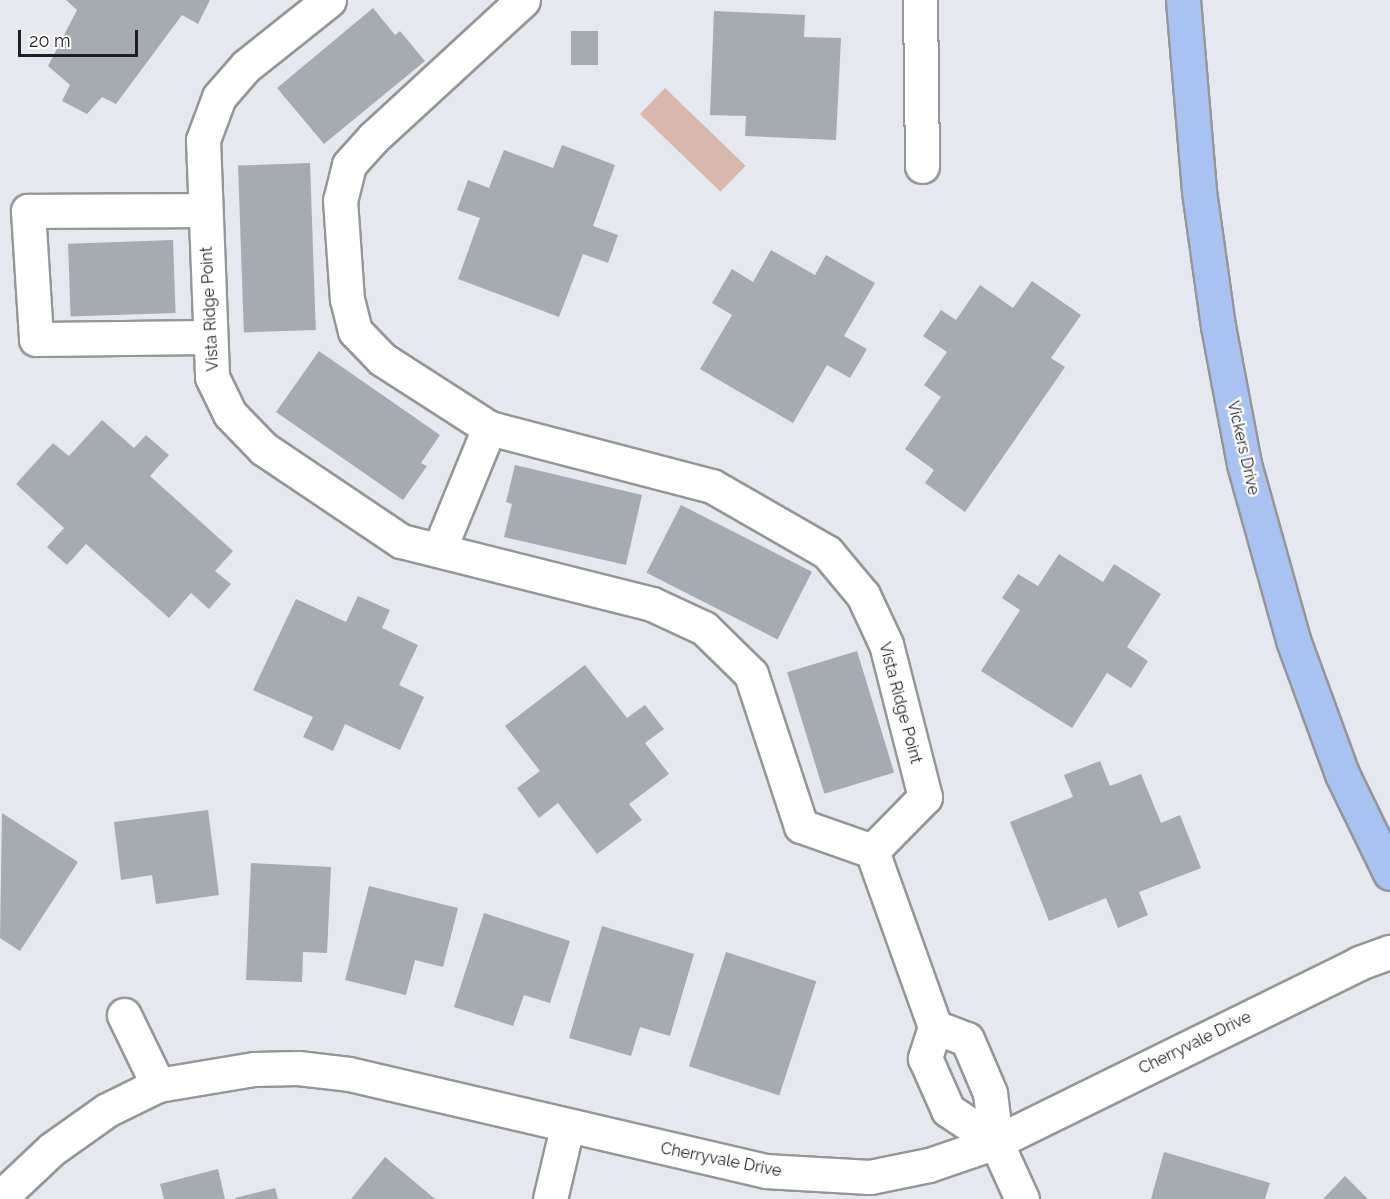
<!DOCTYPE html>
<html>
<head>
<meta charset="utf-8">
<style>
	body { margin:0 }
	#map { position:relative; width:1390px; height:1199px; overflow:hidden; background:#e6e8ef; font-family:Raleway,sans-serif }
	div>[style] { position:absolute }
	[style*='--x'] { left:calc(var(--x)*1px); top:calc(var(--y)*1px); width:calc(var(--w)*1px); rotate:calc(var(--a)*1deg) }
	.water>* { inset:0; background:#d7b8ab; transform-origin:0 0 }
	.building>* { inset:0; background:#a5abb1; transform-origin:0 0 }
	.roads { filter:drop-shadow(2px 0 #969696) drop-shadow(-2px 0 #969696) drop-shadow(0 2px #969696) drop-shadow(0 -2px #969696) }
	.minor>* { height:33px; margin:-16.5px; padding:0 16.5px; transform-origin:16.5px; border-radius:16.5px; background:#fff }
	.major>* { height:33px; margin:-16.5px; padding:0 16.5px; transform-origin:16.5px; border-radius:16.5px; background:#a8c3f2 }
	span { translate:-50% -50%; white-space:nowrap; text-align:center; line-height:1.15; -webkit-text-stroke:4.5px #fff; paint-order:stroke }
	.street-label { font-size:16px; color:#1f1f1f }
	.scale { position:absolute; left:18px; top:30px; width:120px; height:27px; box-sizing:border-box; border:3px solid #1f1f1f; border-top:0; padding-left:8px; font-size:18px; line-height:21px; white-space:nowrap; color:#1f1f1f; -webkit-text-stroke:4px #fff; paint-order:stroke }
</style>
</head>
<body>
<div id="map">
	<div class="water">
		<div style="left:665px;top:88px;width:112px;height:36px;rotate:44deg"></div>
	</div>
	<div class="building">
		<div style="clip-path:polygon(66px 0,210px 0,198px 24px,182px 15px,116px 104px,102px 97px,87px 114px,62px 101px,70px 85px,48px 66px,77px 10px)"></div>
		<div style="clip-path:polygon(373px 8px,395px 35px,400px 31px,425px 61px,324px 144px,277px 88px)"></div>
		<div style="clip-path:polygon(714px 11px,805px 15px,804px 37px,841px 38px,836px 140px,745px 136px,746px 116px,710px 115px)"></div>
		<div style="left:571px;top:31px;width:27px;height:34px"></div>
		<div style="clip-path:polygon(562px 145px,615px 165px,593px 226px,618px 235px,608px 263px,583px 254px,559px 317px,458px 279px,480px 218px,457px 210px,468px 180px,489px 188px,504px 150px,553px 168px)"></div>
		<div style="left:310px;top:163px;width:167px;height:72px;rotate:88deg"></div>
		<div style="left:173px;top:240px;width:73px;height:105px;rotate:88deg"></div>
		<div style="clip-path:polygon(771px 250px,815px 275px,826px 255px,875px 283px,844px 336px,867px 349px,850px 378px,827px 365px,793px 423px,700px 369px,732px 315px,712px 303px,732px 269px,753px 282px)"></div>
		<div style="clip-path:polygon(1032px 281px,1081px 315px,1051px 358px,1065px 367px,965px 512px,925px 483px,934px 470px,905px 449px,941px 397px,924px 385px,947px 352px,923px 336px,941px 310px,956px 320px,980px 285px,1013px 308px)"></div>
		<div style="clip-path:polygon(319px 351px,440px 435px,421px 463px,427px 466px,403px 500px,276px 412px)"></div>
		<div style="clip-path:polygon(102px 420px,134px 448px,146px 435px,169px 455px,150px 476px,233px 551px,215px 571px,231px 584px,209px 609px,191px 593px,169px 618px,86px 544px,67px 565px,47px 547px,64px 528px,16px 484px,53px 443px,69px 456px)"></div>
		<div style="clip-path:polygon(515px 465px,642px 495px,626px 565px,504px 537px,512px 504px,506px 502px)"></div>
		<div style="left:681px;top:505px;width:147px;height:76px;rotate:27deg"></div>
		<div style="clip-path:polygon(1059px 554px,1103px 582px,1114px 564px,1161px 594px,1127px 647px,1148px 661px,1131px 688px,1107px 673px,1072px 728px,981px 671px,1020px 610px,1002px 598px,1018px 574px,1038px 586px)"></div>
		<div style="clip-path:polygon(358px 596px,390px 610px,382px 628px,418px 645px,399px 685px,424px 697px,400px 750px,345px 724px,333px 751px,303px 737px,313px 717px,253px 690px,296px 599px,346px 622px)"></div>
		<div style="left:857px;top:651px;width:127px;height:73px;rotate:73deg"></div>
		<div style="clip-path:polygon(585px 665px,627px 718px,645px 705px,664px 729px,645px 743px,669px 774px,629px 804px,642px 820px,597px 854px,558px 803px,539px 818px,517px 788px,540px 771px,505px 726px)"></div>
		<div style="clip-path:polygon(1100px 761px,1110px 786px,1141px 774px,1161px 823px,1180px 815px,1201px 868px,1139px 892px,1148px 915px,1118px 928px,1106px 898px,1049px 921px,1010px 822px,1073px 797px,1064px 775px)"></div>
		<div style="clip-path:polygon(208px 810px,219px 895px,156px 904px,152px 875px,121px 880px,114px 822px)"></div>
		<div style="clip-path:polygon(2px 813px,78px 862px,20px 951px,0 938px)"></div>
		<div style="clip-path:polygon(251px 863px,331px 867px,327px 953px,303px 952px,302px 982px,246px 980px)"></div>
		<div style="clip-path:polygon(369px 886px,458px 908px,443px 967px,415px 960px,406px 995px,345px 980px)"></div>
		<div style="clip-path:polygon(484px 913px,570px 941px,550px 1003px,524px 995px,513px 1026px,454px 1007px)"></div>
		<div style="clip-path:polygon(602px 926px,694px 954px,670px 1036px,640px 1027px,631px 1056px,569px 1038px)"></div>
		<div style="left:726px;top:952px;width:95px;height:120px;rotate:18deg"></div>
		<div style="clip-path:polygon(1164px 1152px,1270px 1183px,1265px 1199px,1151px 1199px)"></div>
		<div style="clip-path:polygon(385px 1157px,435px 1199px,351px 1199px)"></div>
		<div style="clip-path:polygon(218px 1169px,225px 1199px,164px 1199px,160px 1184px)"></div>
		<div style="clip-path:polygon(1345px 1176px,1368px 1199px,1323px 1199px)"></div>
		<div style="clip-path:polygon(275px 1188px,278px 1199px,235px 1199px,235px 1198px)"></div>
	</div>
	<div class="roads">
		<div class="minor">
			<div style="--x:329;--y:0;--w:106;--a:141.5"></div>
			<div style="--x:246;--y:66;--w:41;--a:131.1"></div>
			<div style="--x:219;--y:97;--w:46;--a:110.4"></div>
			<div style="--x:203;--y:140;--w:237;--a:87.8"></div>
			<div style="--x:212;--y:377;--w:41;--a:64.1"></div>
			<div style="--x:230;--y:414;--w:49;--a:45.8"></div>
			<div style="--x:264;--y:449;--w:165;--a:33.9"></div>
			<div style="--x:401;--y:541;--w:259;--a:14.1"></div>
			<div style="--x:652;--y:604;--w:57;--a:24.8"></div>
			<div style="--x:704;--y:628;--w:66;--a:44.4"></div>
			<div style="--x:751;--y:674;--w:160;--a:71.8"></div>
			<div style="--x:801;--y:826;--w:75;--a:19.4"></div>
			<div style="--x:523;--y:0;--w:204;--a:137.4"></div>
			<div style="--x:373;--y:138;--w:36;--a:132"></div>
			<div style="--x:349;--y:165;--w:36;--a:104"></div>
			<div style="--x:340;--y:200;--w:99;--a:86"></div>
			<div style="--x:347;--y:299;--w:33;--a:76"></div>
			<div style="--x:355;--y:331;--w:39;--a:46"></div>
			<div style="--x:382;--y:359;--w:127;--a:32.8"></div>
			<div style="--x:489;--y:428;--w:230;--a:14.6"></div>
			<div style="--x:712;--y:486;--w:133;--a:29.9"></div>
			<div style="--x:827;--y:552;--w:56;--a:50.1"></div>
			<div style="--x:863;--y:595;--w:54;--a:64.9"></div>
			<div style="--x:886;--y:644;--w:158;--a:75.7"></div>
			<div style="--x:925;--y:797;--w:76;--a:134.5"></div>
			<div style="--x:920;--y:0;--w:166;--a:89.3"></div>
			<div style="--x:205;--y:210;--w:177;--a:179.7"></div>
			<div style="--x:28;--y:211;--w:128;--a:86.4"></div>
			<div style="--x:36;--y:339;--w:174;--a:-0.7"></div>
			<div style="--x:439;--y:550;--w:132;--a:-67.7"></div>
			<div style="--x:872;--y:851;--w:187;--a:70.3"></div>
			<div style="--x:935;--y:1027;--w:33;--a:108"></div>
			<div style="--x:925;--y:1058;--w:57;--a:66.1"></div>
			<div style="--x:948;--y:1110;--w:58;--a:33.7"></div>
			<div style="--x:124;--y:1015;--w:78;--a:64.1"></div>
			<div style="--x:935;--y:1027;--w:34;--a:21"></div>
			<div style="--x:967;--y:1039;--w:59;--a:66.9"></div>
			<div style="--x:990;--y:1093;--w:49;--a:83"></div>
			<div style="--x:996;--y:1142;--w:63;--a:65.5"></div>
			<div style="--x:0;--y:1198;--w:71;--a:-43.3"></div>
			<div style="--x:52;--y:1149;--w:67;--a:-35.3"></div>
			<div style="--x:107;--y:1110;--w:57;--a:-26.1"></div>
			<div style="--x:158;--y:1085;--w:97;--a:-9.5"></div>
			<div style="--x:254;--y:1069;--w:44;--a:-1.3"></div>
			<div style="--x:298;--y:1068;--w:51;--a:6.7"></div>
			<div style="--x:349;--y:1074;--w:427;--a:13.1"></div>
			<div style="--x:765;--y:1171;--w:105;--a:3.3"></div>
			<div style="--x:870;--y:1177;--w:60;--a:-11.5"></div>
			<div style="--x:929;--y:1165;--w:71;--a:-18.9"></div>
			<div style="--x:996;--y:1142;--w:405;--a:-26.2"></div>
			<div style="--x:1359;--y:963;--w:33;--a:-20"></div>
			<div style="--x:550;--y:1199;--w:74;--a:-76.7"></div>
		</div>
		<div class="major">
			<div style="--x:1183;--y:0;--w:192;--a:85.2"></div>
			<div style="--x:1199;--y:191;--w:136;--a:82"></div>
			<div style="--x:1218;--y:326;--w:140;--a:79.3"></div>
			<div style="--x:1244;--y:464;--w:183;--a:74.4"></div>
			<div style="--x:1293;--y:640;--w:143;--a:69.9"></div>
			<div style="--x:1342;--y:774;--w:110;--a:64.1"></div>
		</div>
	</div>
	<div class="street-label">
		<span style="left:210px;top:309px;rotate:-93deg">Vista Ridge Point</span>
		<span style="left:1243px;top:448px;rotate:77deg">Vickers Drive</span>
		<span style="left:900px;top:703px;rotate:75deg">Vista Ridge Point</span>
		<span style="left:1195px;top:1043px;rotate:-26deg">Cherryvale Drive</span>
		<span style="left:721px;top:1160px;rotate:11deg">Cherryvale Drive</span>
	</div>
	<div class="scale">20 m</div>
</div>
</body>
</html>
